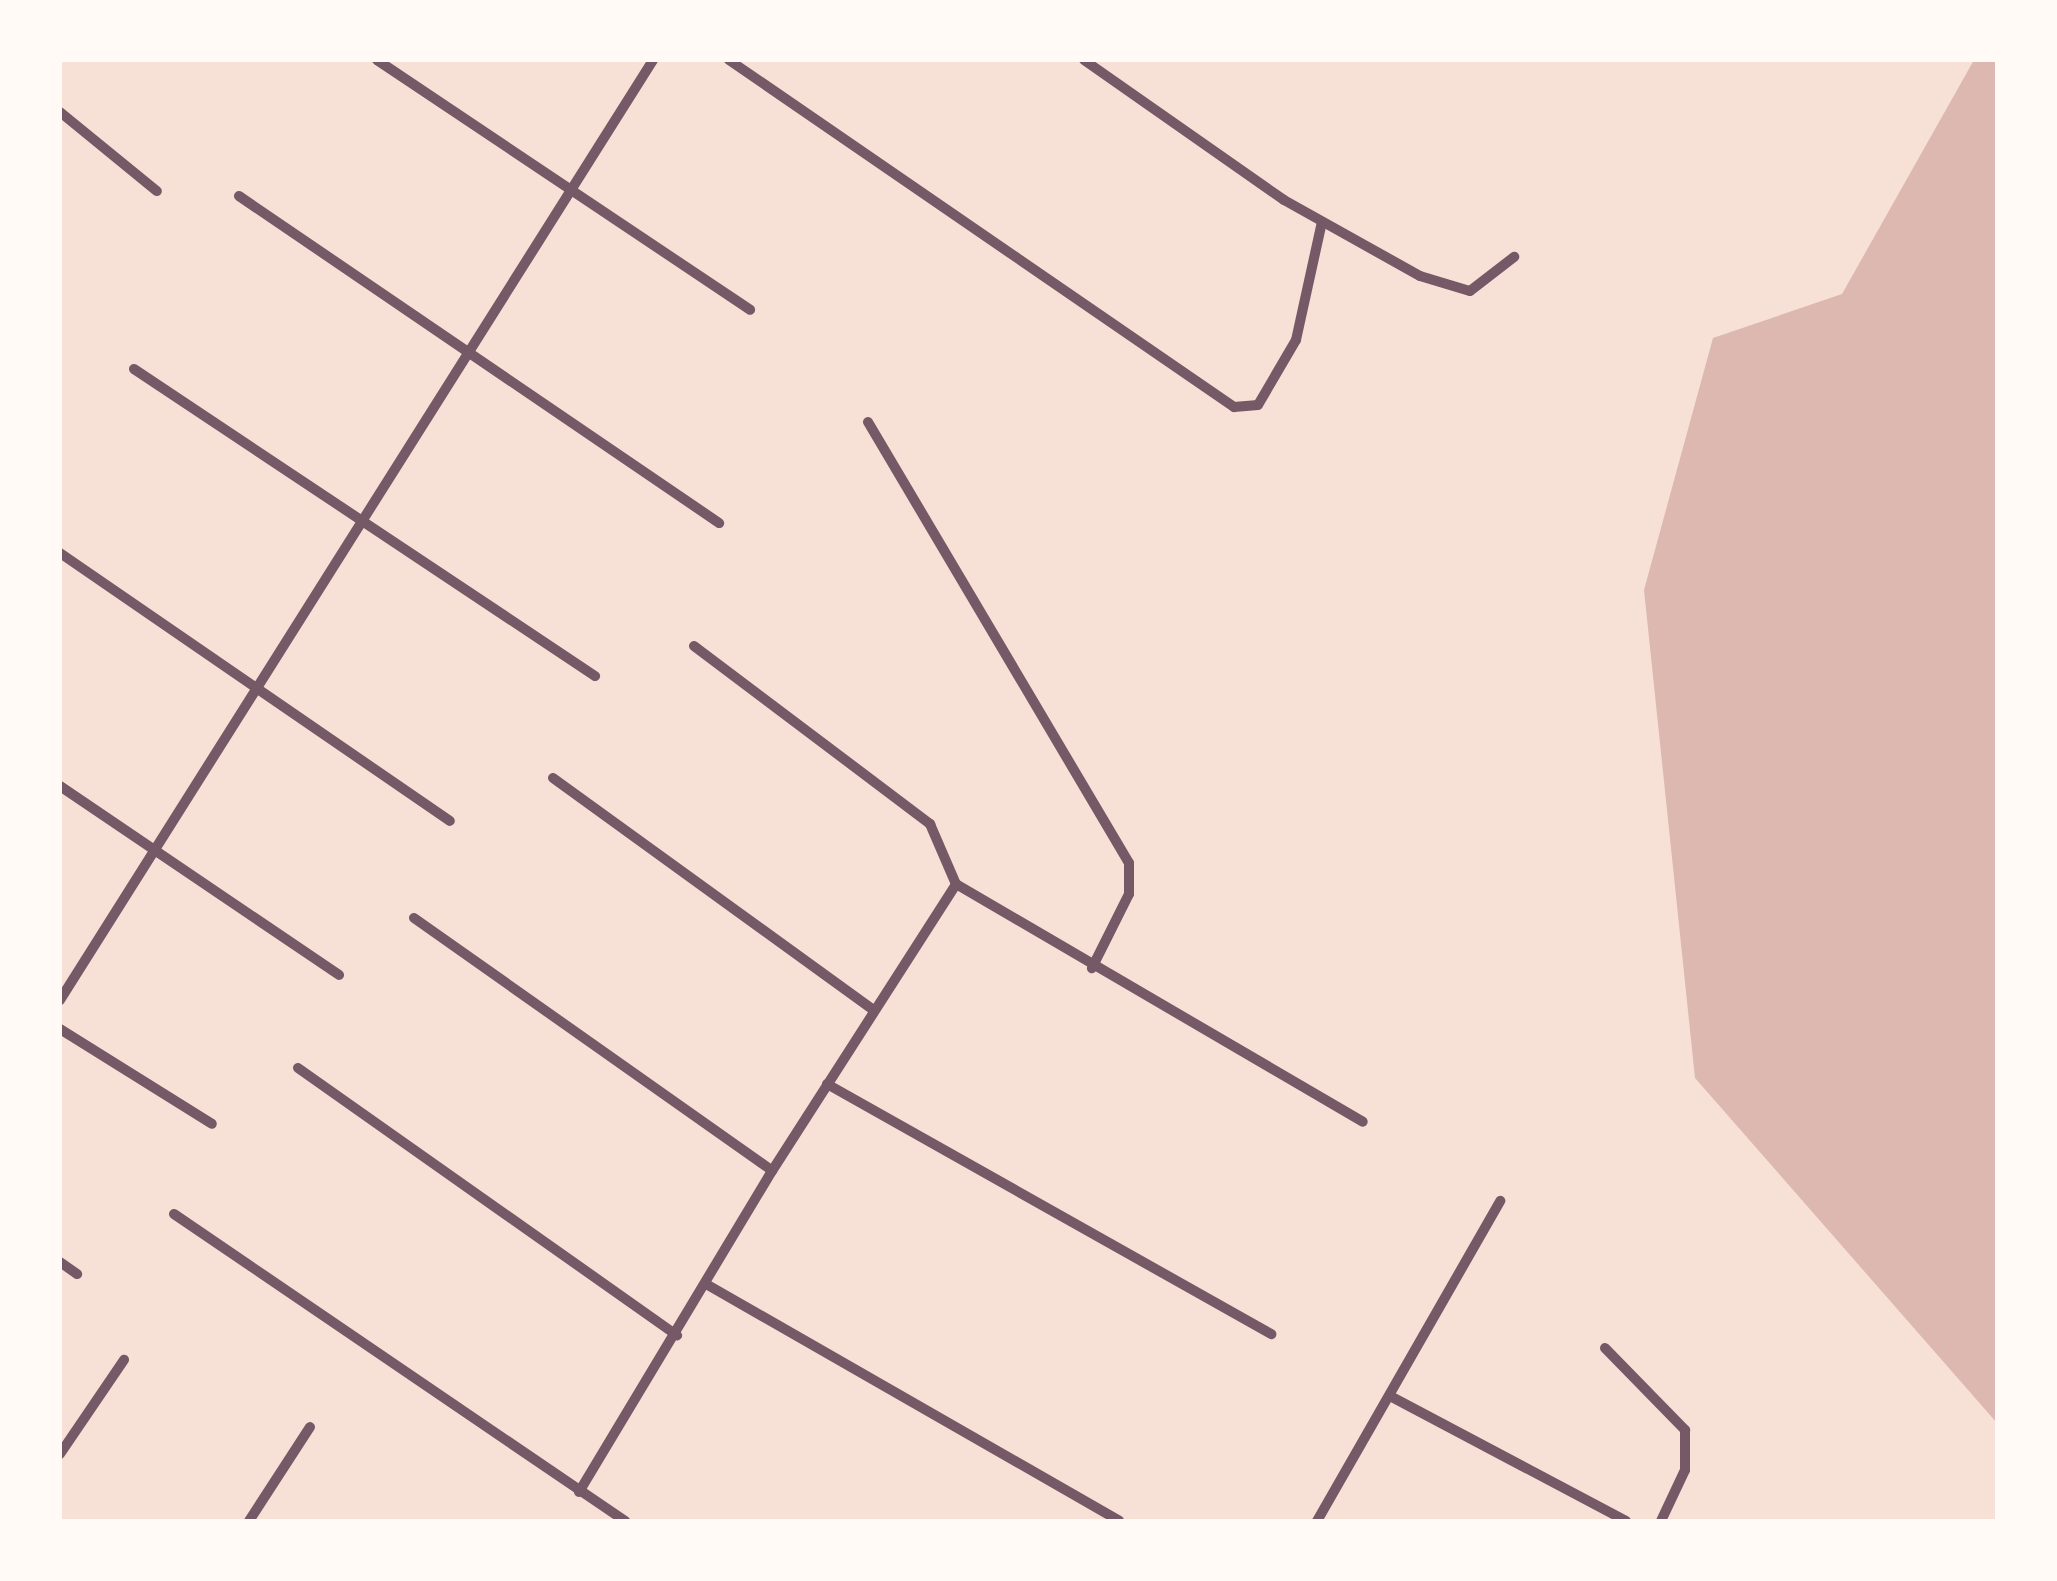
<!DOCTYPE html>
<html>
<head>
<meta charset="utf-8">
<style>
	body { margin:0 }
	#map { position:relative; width:2057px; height:1581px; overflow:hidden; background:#f7e1d7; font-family:"Times New Roman",serif }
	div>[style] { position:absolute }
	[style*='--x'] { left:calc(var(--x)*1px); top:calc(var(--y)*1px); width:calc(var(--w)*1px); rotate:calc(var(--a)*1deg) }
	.water>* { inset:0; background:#dcb8b0 }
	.minor>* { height:10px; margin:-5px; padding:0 5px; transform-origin:5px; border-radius:5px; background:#755966 }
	span { translate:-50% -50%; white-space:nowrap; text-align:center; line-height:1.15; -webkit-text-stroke:9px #fffaf5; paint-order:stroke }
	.frame { position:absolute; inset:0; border:62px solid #fffaf5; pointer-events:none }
</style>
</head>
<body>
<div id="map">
	<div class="water">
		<div style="clip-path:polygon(1974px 60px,1997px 60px,1997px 1423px,1695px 1078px,1644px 590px,1713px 338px,1842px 294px)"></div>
	</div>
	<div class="minor">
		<div style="--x:377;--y:60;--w:449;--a:33.8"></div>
		<div style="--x:729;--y:60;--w:613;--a:34.49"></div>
		<div style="--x:1234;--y:407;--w:24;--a:-5"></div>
		<div style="--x:1258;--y:405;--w:75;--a:-59.7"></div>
		<div style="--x:1296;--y:340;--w:121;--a:-77.6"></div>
		<div style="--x:1084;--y:60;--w:244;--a:35"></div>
		<div style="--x:1284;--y:200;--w:156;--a:29.2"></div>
		<div style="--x:1420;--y:276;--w:52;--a:16.7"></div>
		<div style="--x:1470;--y:291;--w:56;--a:-37.7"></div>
		<div style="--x:60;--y:112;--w:125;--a:39.2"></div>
		<div style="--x:239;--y:196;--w:581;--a:34.26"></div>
		<div style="--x:134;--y:369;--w:554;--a:33.66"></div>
		<div style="--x:868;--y:422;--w:512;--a:59.38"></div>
		<div style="--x:1129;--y:863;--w:31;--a:90"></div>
		<div style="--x:1129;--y:894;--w:83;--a:116.6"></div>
		<div style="--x:60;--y:553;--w:473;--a:34.5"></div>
		<div style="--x:694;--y:646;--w:296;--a:37"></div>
		<div style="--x:930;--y:824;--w:65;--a:66.6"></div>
		<div style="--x:956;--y:884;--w:471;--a:30.3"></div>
		<div style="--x:553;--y:778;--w:395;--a:35.9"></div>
		<div style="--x:60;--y:786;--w:337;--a:34.1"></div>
		<div style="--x:414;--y:918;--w:438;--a:35.2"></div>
		<div style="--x:60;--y:1000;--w:1111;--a:-57.75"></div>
		<div style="--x:60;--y:1029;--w:179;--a:32"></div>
		<div style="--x:298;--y:1068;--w:464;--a:35.2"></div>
		<div style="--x:827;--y:1084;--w:510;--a:29.38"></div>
		<div style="--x:174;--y:1214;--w:546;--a:34.24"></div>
		<div style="--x:60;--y:1262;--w:21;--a:35"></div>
		<div style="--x:706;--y:1284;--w:476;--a:29.8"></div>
		<div style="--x:1605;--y:1348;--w:115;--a:45.7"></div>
		<div style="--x:1685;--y:1430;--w:40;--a:90"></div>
		<div style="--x:1685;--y:1470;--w:56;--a:115.2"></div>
		<div style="--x:1390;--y:1396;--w:267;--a:27.9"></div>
		<div style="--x:60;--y:1454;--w:114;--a:-55.8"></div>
		<div style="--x:579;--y:1492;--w:375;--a:-59"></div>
		<div style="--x:772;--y:1171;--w:341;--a:-57.3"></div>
		<div style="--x:249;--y:1521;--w:112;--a:-57"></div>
		<div style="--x:1317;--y:1521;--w:369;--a:-60.2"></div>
	</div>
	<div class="frame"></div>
</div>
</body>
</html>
